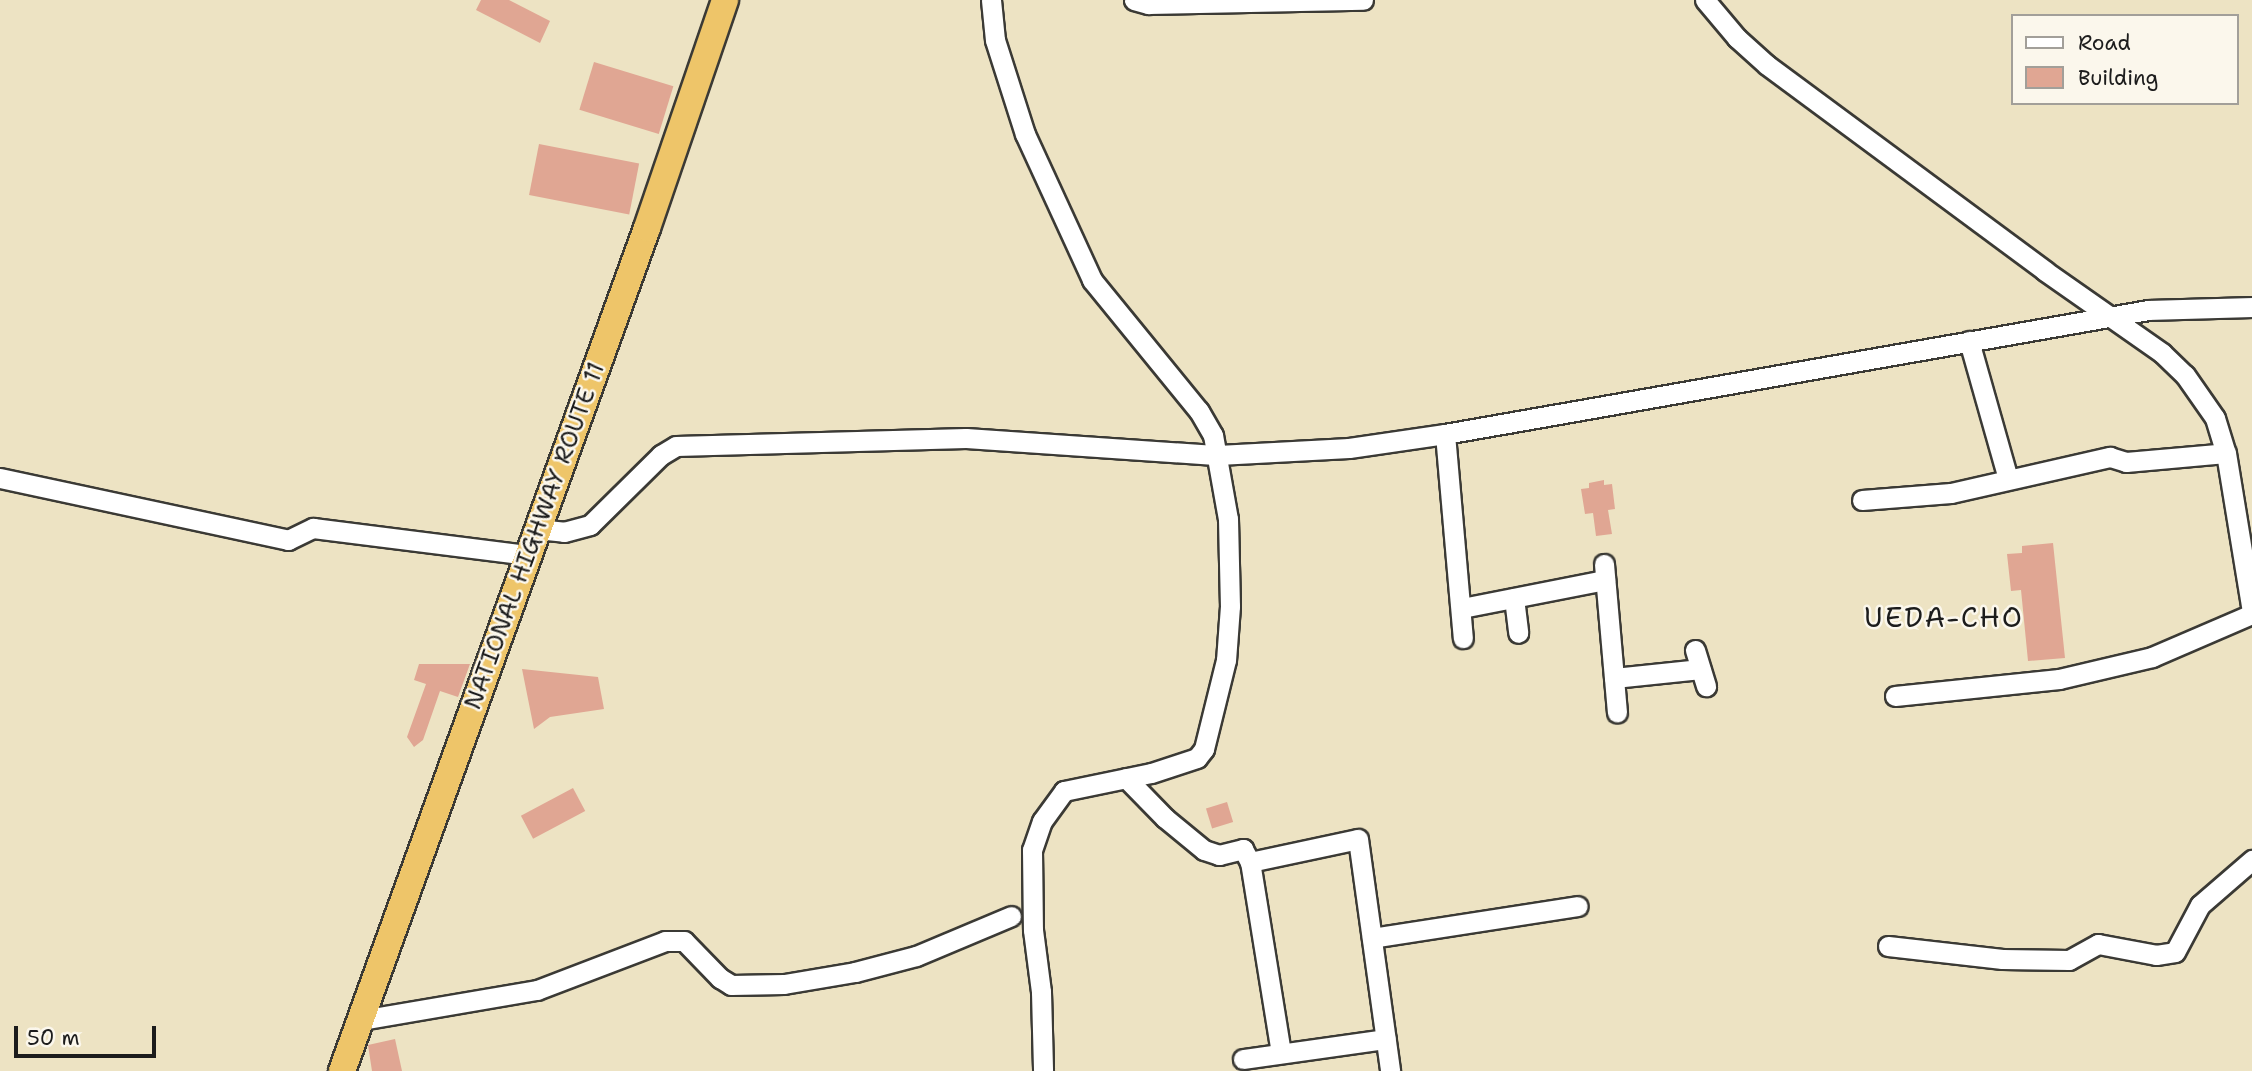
<!DOCTYPE html>
<html>
<head>
<meta charset="utf-8">
<style>
	body { margin:0 }
	#map { position:relative; width:2252px; height:1071px; overflow:hidden; background:#ede3c3; font-family:"Shantell Sans",sans-serif }
	div>[style] { position:absolute }
	[style*='--x'] { left:calc(var(--x)*1px); top:calc(var(--y)*1px); width:calc(var(--w)*1px); rotate:calc(var(--a)*1deg) }
	.building>* { inset:0; background:#e0a693; transform-origin:0 0 }
	.roads { filter:drop-shadow(2px 0 #3b3a35) drop-shadow(-2px 0 #3b3a35) drop-shadow(0 2px #3b3a35) drop-shadow(0 -2px #3b3a35) }
	.minor>* { height:19px; margin:-9.5px; padding:0 9.5px; transform-origin:9.5px; border-radius:9.5px; background:#fff }
	.highway>* { height:26px; margin:-13px; padding:0 13px; transform-origin:13px; border-radius:13px; background:#eec569 }
	span { translate:-50% -50%; white-space:nowrap; text-align:center; line-height:1.15; -webkit-text-stroke:5px #fbf7ec; paint-order:stroke }
	.street-label { font-size:24px; color:#1c1c1c }
	.quarter-label { font-size:28px; color:#1c1c1c; letter-spacing:2px }
	.legend { position:absolute; left:2011px; top:14px; width:228px; height:91px; box-sizing:border-box; background:#fbf7ec; border:2px solid #a29f99; margin:0; padding:9px 12px; list-style:none; font-size:21px; color:#1c1c1c }
	.legend li { display:flex; align-items:center; gap:14px; height:35px }
	.legend b { width:35px; border:2px solid #a29f99 }
	.scale { position:absolute; left:14px; top:1026px; width:142px; height:32px; box-sizing:border-box; border:4px solid #1c1c1c; border-top:0; padding-left:9px; font-size:21px; line-height:24px; white-space:nowrap; color:#1c1c1c; -webkit-text-stroke:5px #fbf7ec; paint-order:stroke }
</style>
</head>
<body>
<div id="map">
	<div class="building">
		<div style="clip-path:polygon(481px 0,509px 0,550px 21px,540px 43px,476px 10px)"></div>
		<div style="left:594px;top:62px;width:83px;height:50px;rotate:17deg"></div>
		<div style="left:539px;top:144px;width:102px;height:52px;rotate:11deg"></div>
		<div style="clip-path:polygon(1604px 480px,1604px 485px,1612px 484px,1615px 509px,1608px 510px,1612px 534px,1596px 536px,1593px 513px,1585px 514px,1581px 489px,1589px 488px,1589px 483px)"></div>
		<div style="clip-path:polygon(2053px 543px,2065px 658px,2028px 661px,2021px 590px,2011px 591px,2007px 554px,2022px 553px,2022px 546px)"></div>
		<div style="clip-path:polygon(419px 664px,470px 664px,458px 697px,440px 691px,423px 740px,414px 747px,407px 737px,426px 684px,414px 680px)"></div>
		<div style="clip-path:polygon(522px 669px,598px 677px,604px 709px,550px 717px,534px 729px)"></div>
		<div style="left:573px;top:788px;width:26px;height:59px;rotate:62deg"></div>
		<div style="left:1227px;top:802px;width:21px;height:22px;rotate:73deg"></div>
		<div style="clip-path:polygon(395px 1039px,402px 1071px,372px 1071px,368px 1045px)"></div>
	</div>
	<div class="roads">
		<div class="minor">
			<div style="--x:991;--y:0;--w:40;--a:84.3"></div>
			<div style="--x:995;--y:40;--w:99;--a:72.3"></div>
			<div style="--x:1025;--y:134;--w:161;--a:65.3"></div>
			<div style="--x:1092;--y:280;--w:169;--a:50.8"></div>
			<div style="--x:1199;--y:411;--w:28;--a:60"></div>
			<div style="--x:1213;--y:435;--w:85;--a:79.9"></div>
			<div style="--x:1228;--y:519;--w:87;--a:88.7"></div>
			<div style="--x:1230;--y:606;--w:54;--a:94.2"></div>
			<div style="--x:1226;--y:660;--w:92;--a:103.9"></div>
			<div style="--x:1204;--y:749;--w:11;--a:128"></div>
			<div style="--x:1197;--y:758;--w:48;--a:161.9"></div>
			<div style="--x:1151;--y:773;--w:89;--a:168.3"></div>
			<div style="--x:1064;--y:791;--w:37;--a:126"></div>
			<div style="--x:1042;--y:821;--w:31;--a:109"></div>
			<div style="--x:1032;--y:850;--w:80;--a:89.3"></div>
			<div style="--x:1033;--y:930;--w:63;--a:82.6"></div>
			<div style="--x:1041;--y:992;--w:79;--a:88.5"></div>
			<div style="--x:1134;--y:0;--w:15;--a:16"></div>
			<div style="--x:1148;--y:4;--w:215;--a:-1.1"></div>
			<div style="--x:1705;--y:0;--w:50;--a:49.9"></div>
			<div style="--x:1737;--y:38;--w:40;--a:42"></div>
			<div style="--x:1767;--y:65;--w:346;--a:36.5"></div>
			<div style="--x:2045;--y:271;--w:143;--a:35"></div>
			<div style="--x:2162;--y:353;--w:32;--a:44"></div>
			<div style="--x:2185;--y:375;--w:52;--a:55.1"></div>
			<div style="--x:2215;--y:418;--w:37;--a:73"></div>
			<div style="--x:2226;--y:453;--w:160;--a:80.7"></div>
			<div style="--x:1969;--y:341;--w:143;--a:74.2"></div>
			<div style="--x:1445;--y:434;--w:205;--a:85"></div>
			<div style="--x:0;--y:478;--w:295;--a:12.1"></div>
			<div style="--x:288;--y:540;--w:28;--a:-26"></div>
			<div style="--x:313;--y:528;--w:217;--a:7.2"></div>
			<div style="--x:1862;--y:500;--w:89;--a:-4.5"></div>
			<div style="--x:1951;--y:493;--w:163;--a:-12.8"></div>
			<div style="--x:2110;--y:457;--w:17;--a:17"></div>
			<div style="--x:2126;--y:462;--w:100;--a:-5.1"></div>
			<div style="--x:537;--y:529;--w:27;--a:6"></div>
			<div style="--x:564;--y:532;--w:27;--a:-15"></div>
			<div style="--x:590;--y:525;--w:100;--a:-44.6"></div>
			<div style="--x:661;--y:455;--w:17;--a:-31"></div>
			<div style="--x:676;--y:446;--w:290;--a:-1.6"></div>
			<div style="--x:966;--y:438;--w:253;--a:3.9"></div>
			<div style="--x:1218;--y:455;--w:131;--a:-3.1"></div>
			<div style="--x:1349;--y:448;--w:97;--a:-8.3"></div>
			<div style="--x:1445;--y:434;--w:714;--a:-10"></div>
			<div style="--x:2148;--y:310;--w:104;--a:-1.7"></div>
			<div style="--x:1604;--y:564;--w:149;--a:85"></div>
			<div style="--x:1514;--y:598;--w:35;--a:83"></div>
			<div style="--x:1462;--y:608;--w:146;--a:-11.1"></div>
			<div style="--x:1695;--y:650;--w:38;--a:73"></div>
			<div style="--x:1614;--y:678;--w:87;--a:-5.9"></div>
			<div style="--x:1895;--y:696;--w:165;--a:-5.9"></div>
			<div style="--x:2059;--y:679;--w:96;--a:-13.3"></div>
			<div style="--x:2152;--y:657;--w:109;--a:-23.3"></div>
			<div style="--x:1126;--y:778;--w:56;--a:45.7"></div>
			<div style="--x:1165;--y:818;--w:50;--a:39.4"></div>
			<div style="--x:1204;--y:850;--w:16;--a:18"></div>
			<div style="--x:1219;--y:855;--w:25;--a:-14"></div>
			<div style="--x:1243;--y:849;--w:15;--a:62"></div>
			<div style="--x:1372;--y:938;--w:208;--a:-8.8"></div>
			<div style="--x:1888;--y:946;--w:115;--a:6.5"></div>
			<div style="--x:2002;--y:959;--w:67;--a:0.9"></div>
			<div style="--x:2069;--y:960;--w:33;--a:-29"></div>
			<div style="--x:2098;--y:944;--w:59;--a:10.7"></div>
			<div style="--x:2156;--y:955;--w:19;--a:-9"></div>
			<div style="--x:2175;--y:952;--w:53;--a:-62"></div>
			<div style="--x:2200;--y:905;--w:69;--a:-40.9"></div>
			<div style="--x:361;--y:1020;--w:179;--a:-9.7"></div>
			<div style="--x:537;--y:990;--w:137;--a:-20.9"></div>
			<div style="--x:665;--y:941;--w:19;--a:0"></div>
			<div style="--x:684;--y:941;--w:52;--a:45.8"></div>
			<div style="--x:720;--y:978;--w:13;--a:32"></div>
			<div style="--x:731;--y:985;--w:53;--a:-1.1"></div>
			<div style="--x:784;--y:984;--w:72;--a:-9.6"></div>
			<div style="--x:855;--y:972;--w:63;--a:-14.7"></div>
			<div style="--x:916;--y:956;--w:103;--a:-22.8"></div>
			<div style="--x:1281;--y:1053;--w:193;--a:-99.2"></div>
			<div style="--x:1250;--y:862;--w:110;--a:-12"></div>
			<div style="--x:1358;--y:839;--w:234;--a:82.1"></div>
			<div style="--x:1243;--y:1059;--w:144;--a:-8"></div>
		</div>
		<div class="highway">
			<div style="--x:342;--y:1071;--w:896;--a:-70.11"></div>
			<div style="--x:647;--y:228;--w:241;--a:-71.1"></div>
		</div>
	</div>
	<div class="street-label">
		<span style="left:535px;top:536px;rotate:-70deg">NATIONAL HIGHWAY ROUTE 11</span>
	</div>
	<div class="quarter-label">
		<span style="left:1944px;top:617px">UEDA-CHO</span>
	</div>
	<ul class="legend">
	<li><b style="height:9px;background:#fff"></b>Road</li>
	<li><b style="height:19px;background:#e0a693"></b>Building</li>
	</ul>
	<div class="scale">50 m</div>
</div>
</body>
</html>
